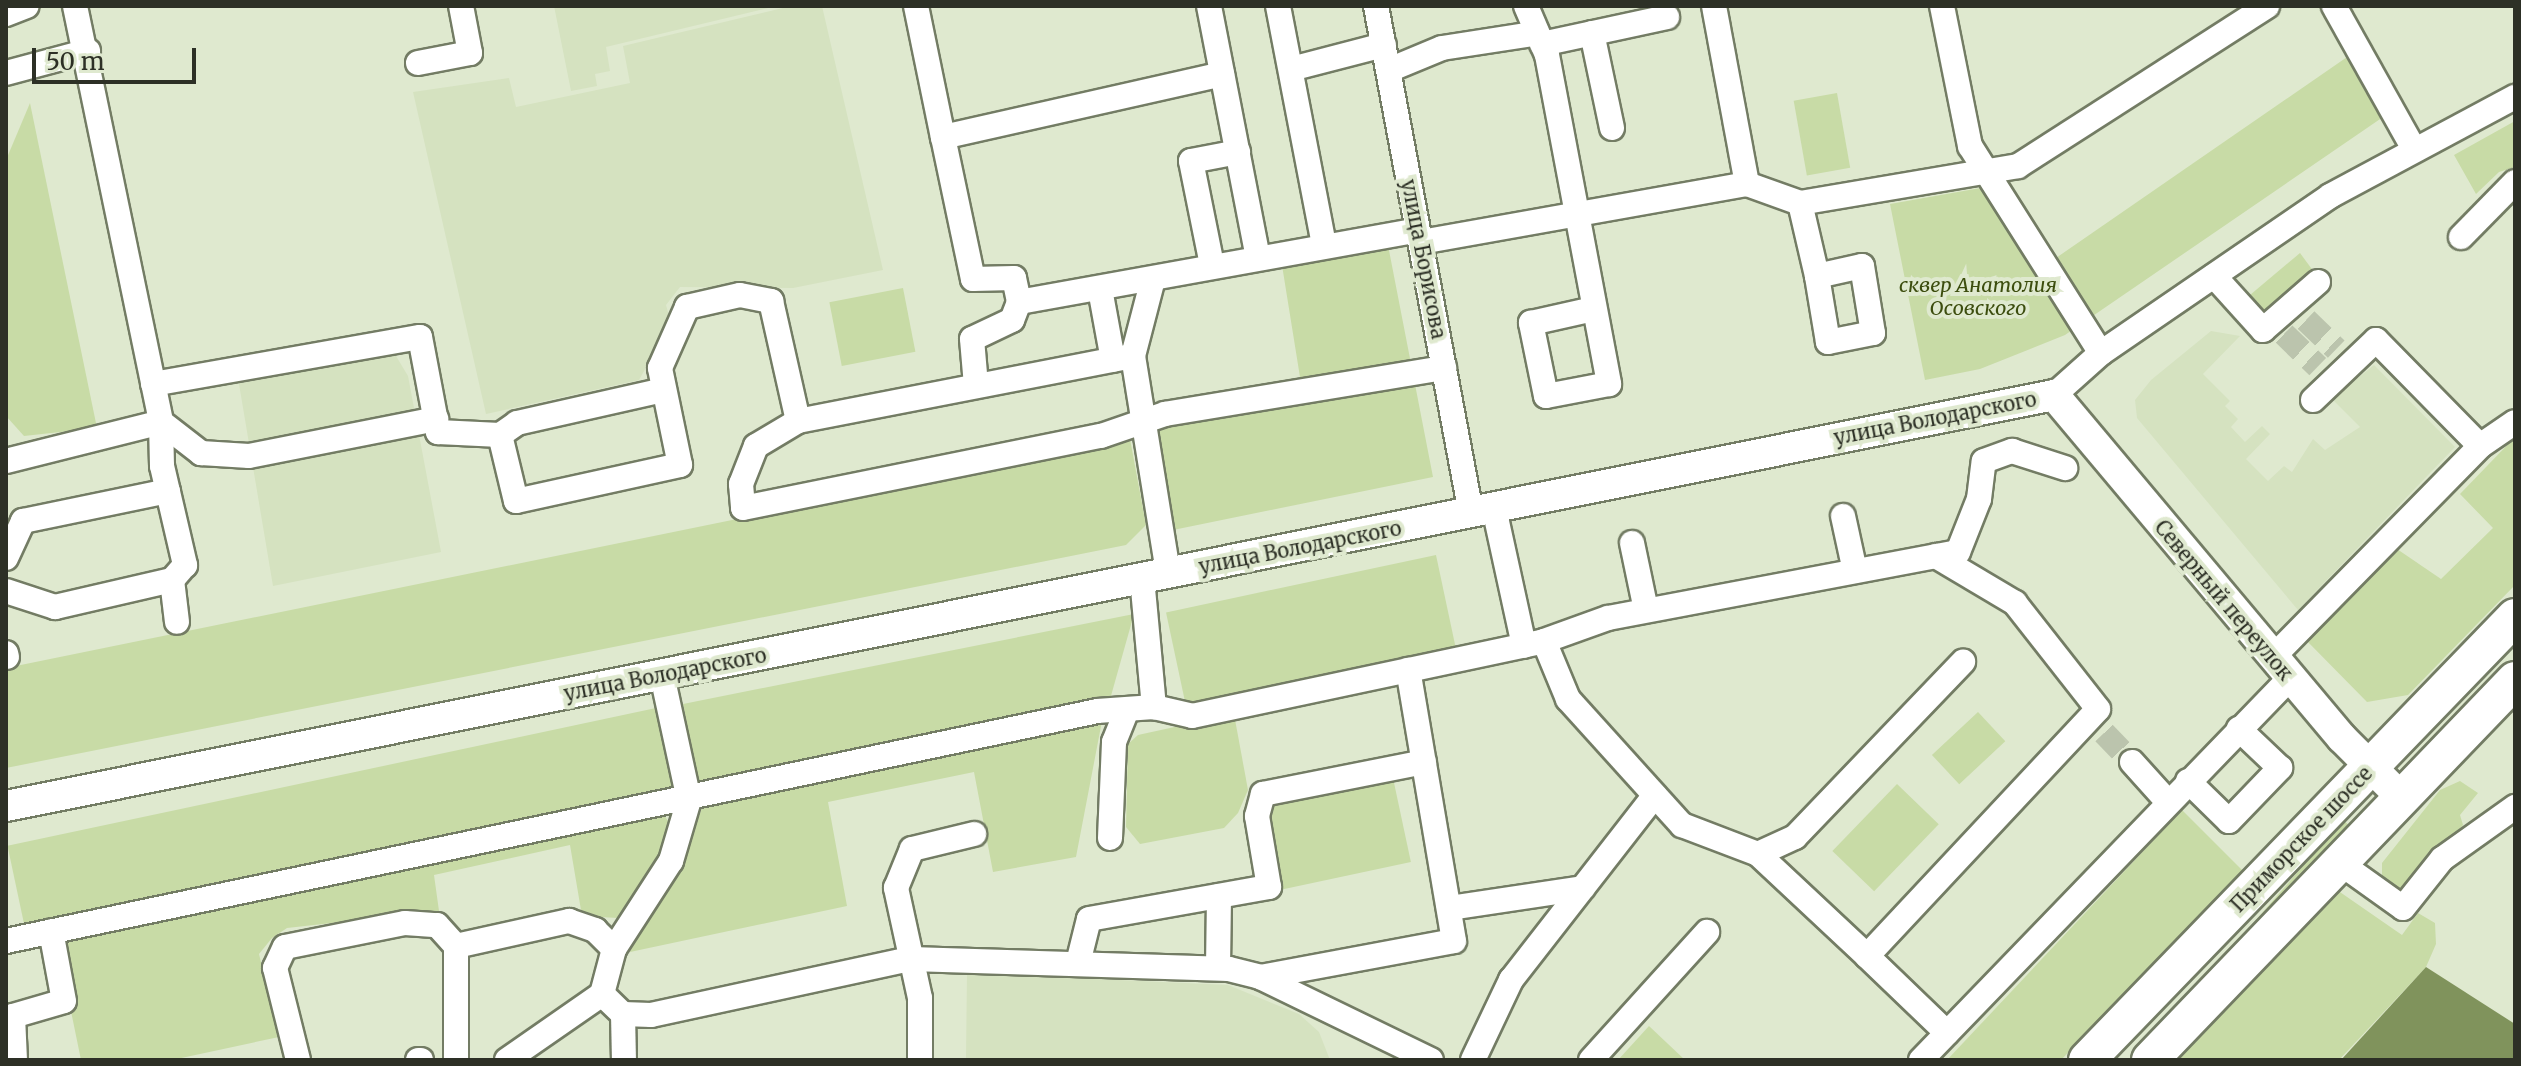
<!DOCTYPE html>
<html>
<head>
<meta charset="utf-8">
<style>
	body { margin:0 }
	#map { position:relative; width:2521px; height:1066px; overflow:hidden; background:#dfe9cf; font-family:Merriweather,serif }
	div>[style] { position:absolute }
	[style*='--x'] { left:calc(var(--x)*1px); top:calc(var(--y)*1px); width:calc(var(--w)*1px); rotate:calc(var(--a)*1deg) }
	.built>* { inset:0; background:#d5e2c0 }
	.green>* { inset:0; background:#c8dba6; transform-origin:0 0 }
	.water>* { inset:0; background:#80935c }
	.minor-tunnel>* { height:24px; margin-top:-12px; transform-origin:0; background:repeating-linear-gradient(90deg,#bbc4ad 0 24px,transparent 0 36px) }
	.roads { filter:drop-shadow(2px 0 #737c64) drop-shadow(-2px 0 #737c64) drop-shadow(0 2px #737c64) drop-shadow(0 -2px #737c64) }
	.minor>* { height:24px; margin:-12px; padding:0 12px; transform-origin:12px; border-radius:12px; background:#fff }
	.major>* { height:30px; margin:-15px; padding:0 15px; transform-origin:15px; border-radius:15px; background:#fff }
	.highway>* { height:36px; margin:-18px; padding:0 18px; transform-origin:18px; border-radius:18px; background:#fff }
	span { translate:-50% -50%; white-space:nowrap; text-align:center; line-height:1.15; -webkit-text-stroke:8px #dfe9cf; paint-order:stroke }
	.street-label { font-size:20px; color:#2d3026 }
	.park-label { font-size:20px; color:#3c4d0e; font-style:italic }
	.frame { position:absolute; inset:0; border:8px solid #2d3026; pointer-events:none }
	.scale { position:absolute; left:32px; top:48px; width:164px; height:36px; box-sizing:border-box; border:4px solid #2d3026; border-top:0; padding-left:10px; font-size:24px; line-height:28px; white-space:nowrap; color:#2d3026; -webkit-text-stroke:6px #dfe9cf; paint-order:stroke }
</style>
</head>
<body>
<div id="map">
	<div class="built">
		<div style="clip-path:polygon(554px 6px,776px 6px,606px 47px,610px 71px,595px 74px,597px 86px,571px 91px)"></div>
		<div style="clip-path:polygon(791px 6px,822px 6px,883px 270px,793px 288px,680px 287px,666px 305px,671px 323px,639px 380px,486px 414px,413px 92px,509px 78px,516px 107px,630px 83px,623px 46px)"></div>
		<div style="clip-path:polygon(2211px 331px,2240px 336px,2203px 374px,2230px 401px,2225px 406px,2238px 419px,2231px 427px,2245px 442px,2262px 426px,2270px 434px,2246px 459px,2268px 481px,2284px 466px,2292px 472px,2313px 439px,2325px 450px,2360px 427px,2332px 399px,2374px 365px,2455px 447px,2298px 610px,2137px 418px,2135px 400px,2151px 380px)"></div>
		<div style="clip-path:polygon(390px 346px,408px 376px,441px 552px,273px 586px,237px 372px)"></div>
		<div style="clip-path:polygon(967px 973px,1228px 985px,1299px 1014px,1319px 1032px,1330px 1060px,966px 1060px)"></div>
	</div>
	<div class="green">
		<div style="clip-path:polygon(2350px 55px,2386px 115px,2065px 335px,1980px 369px,1925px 380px,1890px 204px,1986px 187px,2040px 269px)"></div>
		<div style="left:1837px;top:93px;width:76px;height:44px;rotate:80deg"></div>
		<div style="clip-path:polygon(30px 103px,97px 428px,24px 436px,6px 416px,6px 160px)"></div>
		<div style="clip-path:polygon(2515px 121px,2515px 167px,2499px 172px,2476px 194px,2454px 155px)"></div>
		<div style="clip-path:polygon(1387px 240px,1433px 477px,1173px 530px,1155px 428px,1304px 402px,1281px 259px)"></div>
		<div style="clip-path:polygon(2300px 253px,2314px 272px,2276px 310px,2262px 312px,2250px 295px)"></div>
		<div style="left:903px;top:288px;width:65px;height:75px;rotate:79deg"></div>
		<div style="clip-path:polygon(2515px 437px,2515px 585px,2408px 695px,2367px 702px,2306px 640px,2397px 549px,2441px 579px,2493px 528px,2460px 494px)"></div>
		<div style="clip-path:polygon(1130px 439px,1146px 525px,1126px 545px,6px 768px,6px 668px)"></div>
		<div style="left:1436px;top:555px;width:94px;height:276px;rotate:78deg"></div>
		<div style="clip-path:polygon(1134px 614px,1109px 703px,700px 790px,683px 704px)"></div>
		<div style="left:656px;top:708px;width:90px;height:663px;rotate:78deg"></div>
		<div style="left:1978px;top:712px;width:40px;height:63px;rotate:47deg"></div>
		<div style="clip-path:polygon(1234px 714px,1248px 790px,1238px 813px,1224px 828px,1140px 844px,1126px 827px,1128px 744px,1138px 735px)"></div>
		<div style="clip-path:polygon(1102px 721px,1076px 857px,993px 872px,974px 772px,828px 802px,847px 906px,630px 952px,632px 936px,679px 872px,702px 808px)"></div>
		<div style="left:1393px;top:778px;width:86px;height:133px;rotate:78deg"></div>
		<div style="clip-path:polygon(2460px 781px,2478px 793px,2460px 815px,2463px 825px,2406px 894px,2382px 879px,2382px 863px,2440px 790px)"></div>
		<div style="left:1897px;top:784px;width:58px;height:93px;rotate:44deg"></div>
		<div style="clip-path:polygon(2182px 810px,2243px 871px,2061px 1060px,1947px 1060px)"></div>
		<div style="clip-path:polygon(662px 812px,668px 821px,659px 860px,618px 918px,582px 916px,570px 845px,434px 875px,439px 911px,287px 928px,272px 938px,259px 954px,279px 1037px,172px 1060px,81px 1060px,56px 938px)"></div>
		<div style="left:2343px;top:820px;width:9px;height:332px;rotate:41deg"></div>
		<div style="clip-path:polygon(2337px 890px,2402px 935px,2418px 913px,2435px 923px,2436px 944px,2426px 967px,2339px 1060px,2175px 1060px)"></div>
		<div style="clip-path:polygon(1649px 1026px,1685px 1060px,1618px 1060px)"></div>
	</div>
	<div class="water">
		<div style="clip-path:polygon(2426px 967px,2515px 1024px,2515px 1060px,2341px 1060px)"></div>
	</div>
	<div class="minor-tunnel">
		<div style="--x:2306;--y:320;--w:42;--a:44"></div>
		<div style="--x:2284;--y:334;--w:47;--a:44.1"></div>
		<div style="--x:2104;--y:733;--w:40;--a:46"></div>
	</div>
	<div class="roads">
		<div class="minor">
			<div style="--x:75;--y:6;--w:425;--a:78.3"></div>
			<div style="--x:161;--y:422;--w:51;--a:37.8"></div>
			<div style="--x:201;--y:453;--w:48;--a:3.6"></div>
			<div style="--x:249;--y:456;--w:191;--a:-11.2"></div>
			<div style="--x:916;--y:6;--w:134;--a:78.4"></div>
			<div style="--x:943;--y:137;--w:286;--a:-12.7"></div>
			<div style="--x:1209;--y:6;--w:256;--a:79"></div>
			<div style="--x:1278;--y:6;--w:244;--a:79.1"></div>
			<div style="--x:1376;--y:6;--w:516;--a:79.39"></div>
			<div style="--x:1526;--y:6;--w:53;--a:66.8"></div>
			<div style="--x:1547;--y:55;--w:335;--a:79.3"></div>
			<div style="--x:1609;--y:384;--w:64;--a:169.2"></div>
			<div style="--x:1546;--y:396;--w:75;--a:-101.6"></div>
			<div style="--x:1531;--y:323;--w:64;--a:-12.7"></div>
			<div style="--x:1714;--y:6;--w:181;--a:79.5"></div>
			<div style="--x:1942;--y:6;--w:143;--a:78.7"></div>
			<div style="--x:1970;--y:146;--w:245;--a:57.7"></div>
			<div style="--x:2334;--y:6;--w:164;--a:60.8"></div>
			<div style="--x:6;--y:14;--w:22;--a:-21"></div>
			<div style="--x:1592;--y:33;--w:97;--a:78.1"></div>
			<div style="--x:1542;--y:44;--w:128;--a:-12.2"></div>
			<div style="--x:418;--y:63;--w:53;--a:-10.9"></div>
			<div style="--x:470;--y:53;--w:48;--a:-100.8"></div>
			<div style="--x:1291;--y:69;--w:96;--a:-14.5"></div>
			<div style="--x:1389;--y:70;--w:57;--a:-22.5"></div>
			<div style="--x:1442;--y:48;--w:91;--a:-8.8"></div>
			<div style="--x:6;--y:73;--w:85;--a:-15"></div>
			<div style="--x:943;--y:137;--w:145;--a:78.1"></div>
			<div style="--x:973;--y:279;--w:41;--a:-1.4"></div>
			<div style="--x:1014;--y:278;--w:25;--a:78"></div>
			<div style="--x:1019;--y:302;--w:19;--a:111"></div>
			<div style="--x:1012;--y:320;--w:44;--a:154.6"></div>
			<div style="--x:972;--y:339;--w:47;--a:85.1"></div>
			<div style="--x:1800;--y:203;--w:75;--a:76.9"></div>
			<div style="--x:1817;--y:276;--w:46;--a:-12.5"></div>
			<div style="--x:1862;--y:266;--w:68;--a:80.7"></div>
			<div style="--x:1873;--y:333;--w:46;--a:168.7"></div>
			<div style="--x:1828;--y:342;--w:67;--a:-99.5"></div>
			<div style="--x:2461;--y:237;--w:77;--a:-45.5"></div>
			<div style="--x:1421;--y:242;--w:331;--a:-10.1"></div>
			<div style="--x:1747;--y:184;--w:56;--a:19.7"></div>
			<div style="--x:1800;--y:203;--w:221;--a:-9.6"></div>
			<div style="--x:2018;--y:166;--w:296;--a:-32.7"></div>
			<div style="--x:1212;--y:265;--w:106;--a:-101.4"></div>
			<div style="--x:1191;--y:161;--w:48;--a:-10.8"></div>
			<div style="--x:2214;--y:276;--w:73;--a:47.8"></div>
			<div style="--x:2263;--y:330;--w:73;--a:-41.1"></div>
			<div style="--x:1153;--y:279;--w:80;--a:104.6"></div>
			<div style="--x:1133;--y:356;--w:220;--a:80.8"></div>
			<div style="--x:1100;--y:289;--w:72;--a:79.6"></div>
			<div style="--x:1019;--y:302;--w:405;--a:-10.2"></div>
			<div style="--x:153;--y:384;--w:271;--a:-10"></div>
			<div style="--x:420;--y:337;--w:97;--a:79.3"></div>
			<div style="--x:438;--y:432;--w:62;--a:2.8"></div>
			<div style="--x:500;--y:435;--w:68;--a:76.4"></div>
			<div style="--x:516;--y:501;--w:168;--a:-12.4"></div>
			<div style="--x:680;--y:465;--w:99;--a:-101.7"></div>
			<div style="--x:660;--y:368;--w:67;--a:-66.1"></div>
			<div style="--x:687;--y:307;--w:54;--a:-12.8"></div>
			<div style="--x:740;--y:295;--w:32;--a:11"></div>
			<div style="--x:771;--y:301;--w:123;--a:77.3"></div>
			<div style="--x:798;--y:421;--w:341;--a:-11"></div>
			<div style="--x:2054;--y:395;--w:63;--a:-41.8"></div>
			<div style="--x:2101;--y:353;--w:278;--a:-34.4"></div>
			<div style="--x:2330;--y:196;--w:210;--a:-28.2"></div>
			<div style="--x:2313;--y:400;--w:87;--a:-43.6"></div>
			<div style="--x:2376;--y:340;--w:148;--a:45.5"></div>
			<div style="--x:798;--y:421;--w:49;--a:149.2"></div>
			<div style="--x:756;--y:446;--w:41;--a:111.5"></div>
			<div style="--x:741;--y:484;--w:24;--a:85"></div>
			<div style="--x:743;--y:508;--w:365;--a:-11.4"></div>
			<div style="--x:1101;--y:436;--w:68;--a:-19"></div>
			<div style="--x:1165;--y:414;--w:283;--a:-9.4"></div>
			<div style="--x:500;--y:435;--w:21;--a:-35"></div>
			<div style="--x:517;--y:423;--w:150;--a:-12.7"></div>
			<div style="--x:6;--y:461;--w:160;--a:-14.1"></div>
			<div style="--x:161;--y:422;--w:44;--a:88.7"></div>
			<div style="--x:162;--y:466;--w:102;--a:76.9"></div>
			<div style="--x:185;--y:565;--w:20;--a:131"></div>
			<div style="--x:172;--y:580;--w:42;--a:83.2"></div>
			<div style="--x:1494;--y:508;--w:141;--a:77.7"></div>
			<div style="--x:1843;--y:516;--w:56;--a:77.7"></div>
			<div style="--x:1632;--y:543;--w:68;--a:78.2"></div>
			<div style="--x:6;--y:558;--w:41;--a:-65.3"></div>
			<div style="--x:23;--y:521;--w:148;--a:-11.7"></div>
			<div style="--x:1142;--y:578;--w:130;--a:84.7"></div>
			<div style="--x:6;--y:591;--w:52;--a:18.1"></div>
			<div style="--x:55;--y:607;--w:120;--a:-13"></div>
			<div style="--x:1544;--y:641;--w:63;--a:67.5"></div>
			<div style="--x:1568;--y:699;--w:170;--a:47.9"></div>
			<div style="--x:1682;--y:825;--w:81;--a:20.9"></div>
			<div style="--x:1758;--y:854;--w:149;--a:43.1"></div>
			<div style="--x:1867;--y:956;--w:338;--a:-46.9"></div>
			<div style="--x:2098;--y:709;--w:135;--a:-128.1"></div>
			<div style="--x:2015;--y:603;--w:92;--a:-149.3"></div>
			<div style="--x:6;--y:653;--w:4;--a:76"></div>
			<div style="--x:2273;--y:657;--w:296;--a:-45.5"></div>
			<div style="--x:2480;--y:446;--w:42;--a:-34.4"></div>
			<div style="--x:2132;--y:762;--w:54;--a:48"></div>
			<div style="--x:2188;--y:781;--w:57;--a:44.3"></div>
			<div style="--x:2229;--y:821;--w:74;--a:-46.1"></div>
			<div style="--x:2280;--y:768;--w:57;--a:-136.4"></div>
			<div style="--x:1110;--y:838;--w:96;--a:-87.6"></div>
			<div style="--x:1114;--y:742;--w:32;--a:-68"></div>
			<div style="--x:1758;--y:854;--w:41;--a:-24.7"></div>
			<div style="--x:1795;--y:837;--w:243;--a:-46.2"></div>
			<div style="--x:2340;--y:863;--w:77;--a:35.5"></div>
			<div style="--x:2403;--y:908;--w:63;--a:-51.5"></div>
			<div style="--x:2442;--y:859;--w:90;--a:-35.5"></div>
			<div style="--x:1449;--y:908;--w:135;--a:-8.5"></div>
			<div style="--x:6;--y:941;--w:1115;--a:-11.9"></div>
			<div style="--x:1097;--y:711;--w:57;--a:-4"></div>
			<div style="--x:1154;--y:707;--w:39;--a:13"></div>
			<div style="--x:1192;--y:716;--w:360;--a:-12"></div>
			<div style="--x:1544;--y:641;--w:68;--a:-19.8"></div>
			<div style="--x:1608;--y:618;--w:356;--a:-10.7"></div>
			<div style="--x:1958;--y:552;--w:57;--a:-68.4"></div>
			<div style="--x:1979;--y:499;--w:38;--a:-83"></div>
			<div style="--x:1984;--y:461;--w:30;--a:-20"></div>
			<div style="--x:2012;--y:451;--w:56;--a:17.8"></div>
			<div style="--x:1867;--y:956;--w:111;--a:43.9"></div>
			<div style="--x:1078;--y:963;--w:45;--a:-76"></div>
			<div style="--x:1089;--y:919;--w:183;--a:-10.1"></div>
			<div style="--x:1269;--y:887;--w:72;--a:-99.6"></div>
			<div style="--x:1257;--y:816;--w:23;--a:-75"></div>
			<div style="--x:1263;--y:794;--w:164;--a:-11.2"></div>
			<div style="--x:1218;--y:968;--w:72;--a:-89.2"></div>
			<div style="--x:1260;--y:977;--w:197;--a:-10.5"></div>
			<div style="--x:1454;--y:941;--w:275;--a:-99.6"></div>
			<div style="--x:602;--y:994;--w:29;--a:44"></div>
			<div style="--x:623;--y:1014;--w:28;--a:2"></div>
			<div style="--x:651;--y:1015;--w:266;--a:-12.2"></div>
			<div style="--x:911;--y:959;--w:318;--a:1.8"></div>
			<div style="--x:1229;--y:969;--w:32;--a:14"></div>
			<div style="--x:1260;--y:977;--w:190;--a:25.9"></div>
			<div style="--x:623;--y:1014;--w:46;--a:88.8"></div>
			<div style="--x:13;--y:1016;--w:44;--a:87.4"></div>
			<div style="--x:6;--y:1018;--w:60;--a:-16.3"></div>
			<div style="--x:64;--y:1001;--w:71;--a:-100.5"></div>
			<div style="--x:298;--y:1060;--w:95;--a:-104"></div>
			<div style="--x:275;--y:968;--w:23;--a:-65"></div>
			<div style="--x:285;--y:947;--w:122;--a:-11.3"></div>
			<div style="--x:405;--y:923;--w:32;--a:4"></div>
			<div style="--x:437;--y:925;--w:28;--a:48"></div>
			<div style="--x:418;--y:1060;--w:3;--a:0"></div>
			<div style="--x:456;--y:1060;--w:114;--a:-90"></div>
			<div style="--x:456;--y:946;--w:116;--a:-12.5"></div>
			<div style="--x:569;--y:921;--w:28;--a:19"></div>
			<div style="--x:595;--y:930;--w:27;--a:45"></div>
			<div style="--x:507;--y:1060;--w:116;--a:-34.8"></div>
			<div style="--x:602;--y:994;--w:47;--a:-75.1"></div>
			<div style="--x:614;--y:949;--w:105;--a:-57.1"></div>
			<div style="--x:671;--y:861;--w:64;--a:-73.6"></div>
			<div style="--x:689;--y:800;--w:128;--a:-102.2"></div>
			<div style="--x:920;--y:1060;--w:62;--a:-90"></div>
			<div style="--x:920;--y:998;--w:113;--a:-102.3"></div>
			<div style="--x:896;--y:888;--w:42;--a:-67.7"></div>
			<div style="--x:912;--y:849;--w:64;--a:-13.6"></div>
			<div style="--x:1473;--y:1060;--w:89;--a:-64.6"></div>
			<div style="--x:1511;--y:980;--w:234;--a:-52.1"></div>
			<div style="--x:1591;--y:1060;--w:173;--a:-47.8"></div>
			<div style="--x:1921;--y:1060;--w:531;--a:-45.99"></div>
		</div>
		<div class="major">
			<div style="--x:6;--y:806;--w:2089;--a:-11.35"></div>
			<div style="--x:2054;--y:395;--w:448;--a:50"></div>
			<div style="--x:2342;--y:738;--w:85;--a:45"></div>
		</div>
		<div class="highway">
			<div style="--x:2087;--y:1060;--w:616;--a:-45.99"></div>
			<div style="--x:2150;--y:1060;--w:527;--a:-46.15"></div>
		</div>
	</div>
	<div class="street-label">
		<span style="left:1424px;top:259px;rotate:79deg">улица Борисова</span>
		<span style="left:1935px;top:418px;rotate:-11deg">улица Володарского</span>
		<span style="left:1300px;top:547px;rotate:-11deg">улица Володарского</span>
		<span style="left:2224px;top:600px;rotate:50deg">Северный переулок</span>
		<span style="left:665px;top:674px;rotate:-11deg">улица Володарского</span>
		<span style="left:2301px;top:839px;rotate:-46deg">Приморское шоссе</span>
	</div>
	<div class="park-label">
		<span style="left:1978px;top:296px">сквер Анатолия<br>Осовского</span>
	</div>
	<div class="frame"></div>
	<div class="scale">50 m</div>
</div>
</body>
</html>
